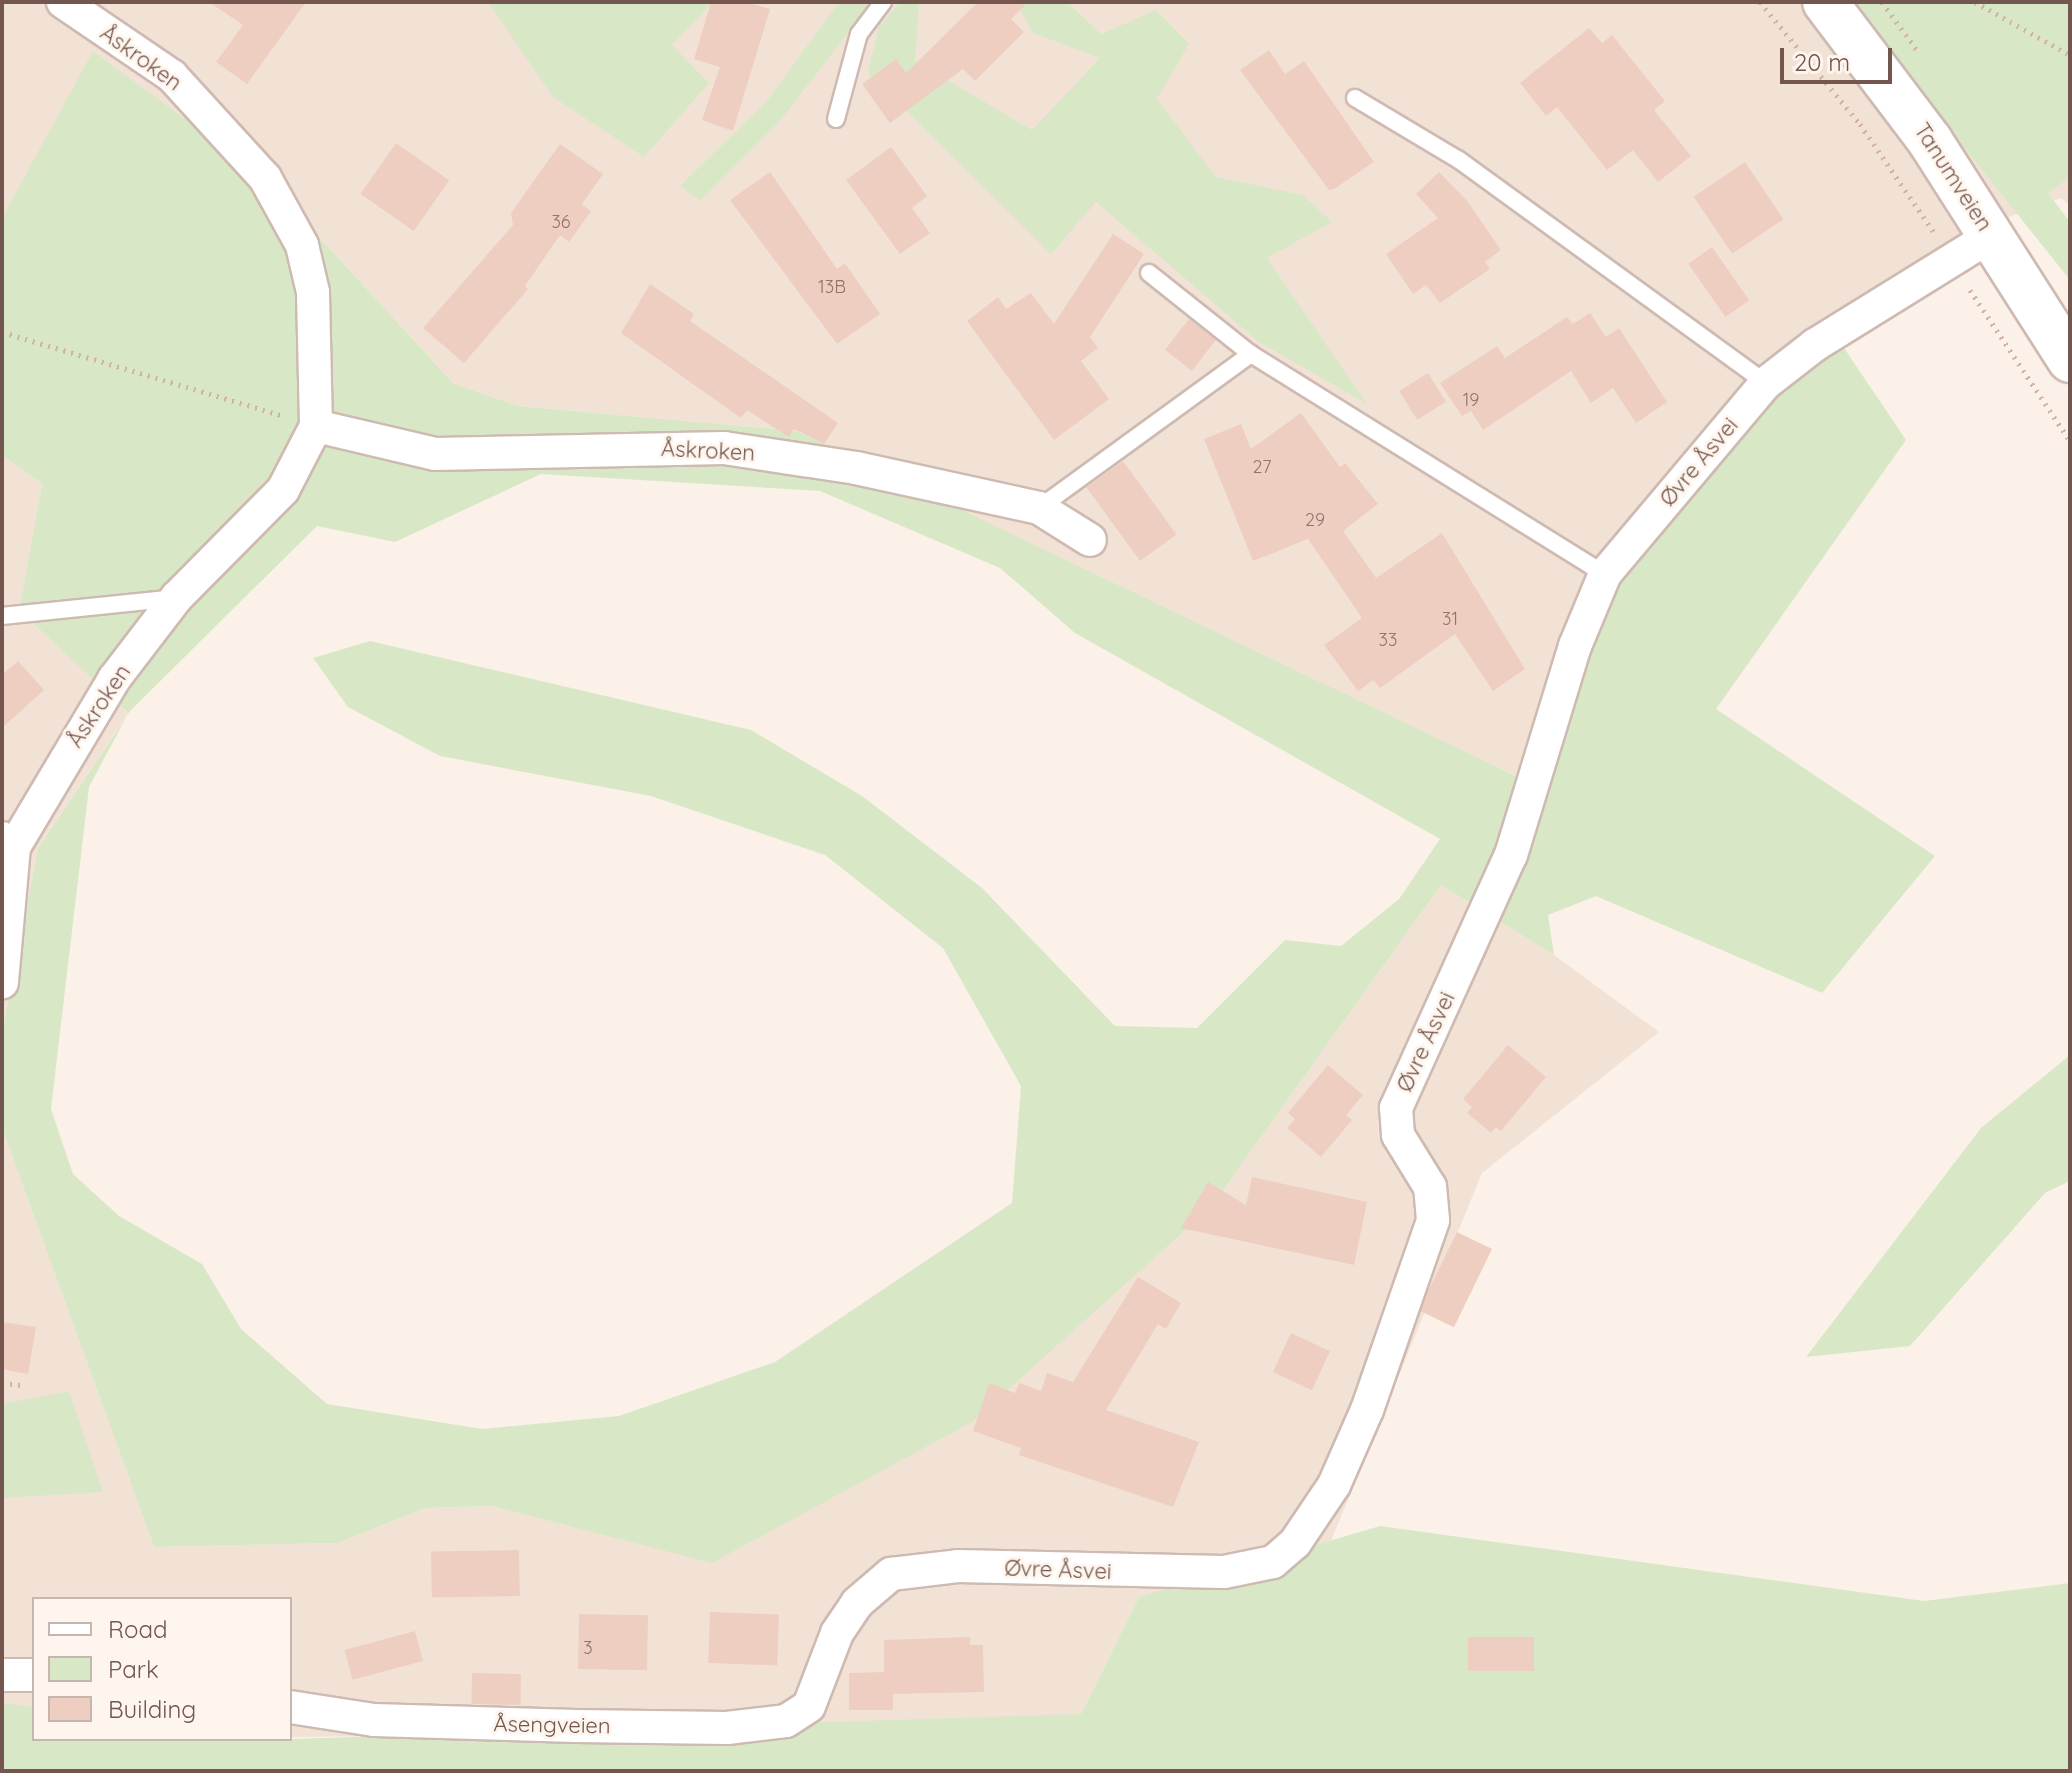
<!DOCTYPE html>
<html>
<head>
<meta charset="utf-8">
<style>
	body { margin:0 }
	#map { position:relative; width:2072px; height:1773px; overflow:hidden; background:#fbf1e8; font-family:Quicksand,sans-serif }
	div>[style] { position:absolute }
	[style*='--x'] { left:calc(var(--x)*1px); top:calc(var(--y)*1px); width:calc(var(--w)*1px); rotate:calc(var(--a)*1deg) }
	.residential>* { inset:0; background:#f2e2d6 }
	.green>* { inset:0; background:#d8e8c7 }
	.building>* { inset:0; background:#eecec1; transform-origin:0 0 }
	.path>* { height:5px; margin-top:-2.5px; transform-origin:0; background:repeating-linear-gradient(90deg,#d3b1a4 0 2px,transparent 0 8px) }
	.roads { filter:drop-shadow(2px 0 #cebab1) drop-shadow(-2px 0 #cebab1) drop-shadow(0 2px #cebab1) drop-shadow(0 -2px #cebab1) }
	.service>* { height:16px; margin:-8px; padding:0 8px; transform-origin:8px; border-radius:8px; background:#fff }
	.minor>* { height:32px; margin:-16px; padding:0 16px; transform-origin:16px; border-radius:16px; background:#fff }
	.secondary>* { height:44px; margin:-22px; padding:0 22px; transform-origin:22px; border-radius:22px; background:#fff }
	span { translate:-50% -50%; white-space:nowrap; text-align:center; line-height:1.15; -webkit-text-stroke:6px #fef6ee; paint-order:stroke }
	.number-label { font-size:18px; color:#92746a }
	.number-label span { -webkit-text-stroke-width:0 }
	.street-label { font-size:22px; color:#73564d }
	.frame { position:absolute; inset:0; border:4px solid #73564d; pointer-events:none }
	.legend { position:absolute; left:32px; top:1597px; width:260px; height:144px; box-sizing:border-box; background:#fef6ee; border:2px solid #c6b6ae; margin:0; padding:10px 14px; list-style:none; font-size:24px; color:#73564d }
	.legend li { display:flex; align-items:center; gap:16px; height:40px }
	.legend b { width:40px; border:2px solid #c6b6ae }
	.scale { position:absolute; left:1780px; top:48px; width:112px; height:36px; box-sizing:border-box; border:4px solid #73564d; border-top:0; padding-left:10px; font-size:24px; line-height:28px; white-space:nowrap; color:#73564d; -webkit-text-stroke:6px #fef6ee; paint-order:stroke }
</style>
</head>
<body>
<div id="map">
	<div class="residential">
		<div style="clip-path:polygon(2px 2px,2070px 2px,2070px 205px,2061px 198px,1973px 230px,1748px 400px,1608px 582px,1517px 776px,1168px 616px,798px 431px,518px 406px,453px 383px,267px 180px,58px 484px,2px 445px)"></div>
		<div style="clip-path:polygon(2px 455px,42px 484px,19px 610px,129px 712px,38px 848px,2px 1034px)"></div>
		<div style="clip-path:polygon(1441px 885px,1554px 955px,1659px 1032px,1482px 1173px,1326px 1553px,1139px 1597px,1081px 1714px,778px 1732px,290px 1737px,290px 1599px,34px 1599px,34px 1707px,2px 1704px,2px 1128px,154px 1547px,338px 1543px,425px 1508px,492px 1506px,712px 1562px,1211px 1207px)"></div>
	</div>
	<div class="green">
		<div style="clip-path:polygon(488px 2px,713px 2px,672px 45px,709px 83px,644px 157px,553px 97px)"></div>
		<div style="clip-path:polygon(839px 2px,872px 2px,779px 122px,700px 201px,680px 186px,767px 101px)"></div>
		<div style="clip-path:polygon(900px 2px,919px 2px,915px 61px,1032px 130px,1100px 58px,1033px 33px,1016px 2px,1067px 2px,1101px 34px,1156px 10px,1189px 44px,1157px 99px,1216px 177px,1303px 195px,1332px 222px,1267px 258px,1367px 404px,1259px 342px,1096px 202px,1051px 254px,868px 73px,878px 29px)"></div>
		<div style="clip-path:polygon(1848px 2px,2070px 2px,2070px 177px,2048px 193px,2070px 222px,2070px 280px)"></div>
		<div style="clip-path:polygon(evenodd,93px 51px,265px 178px,453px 383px,518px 406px,797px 431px,1516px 776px,1608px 582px,1748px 400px,1836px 336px,1906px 440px,1716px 709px,1935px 856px,1822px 993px,1596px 896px,1548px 915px,1554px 955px,1441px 885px,1211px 1207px,972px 1422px,712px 1563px,492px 1506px,425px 1508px,338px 1543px,154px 1547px,2px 1128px,2px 1034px,38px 848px,129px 713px,19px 610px,42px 484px,2px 455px,2px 218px,93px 51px,541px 474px,820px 491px,1000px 568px,1075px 633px,1440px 839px,1399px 899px,1341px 946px,1285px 940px,1197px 1028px,1115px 1026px,982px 888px,862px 796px,751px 730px,370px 641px,313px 658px,348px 707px,440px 756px,651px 796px,825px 855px,943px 948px,1021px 1086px,1012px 1203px,775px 1362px,619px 1416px,482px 1429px,327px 1404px,241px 1329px,202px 1264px,119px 1216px,73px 1174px,51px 1109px,89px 787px,129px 712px,317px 526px,395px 542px,541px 474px)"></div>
		<div style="clip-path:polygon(2070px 1055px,2070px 1181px,2045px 1193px,1910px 1346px,1806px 1357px,1981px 1128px)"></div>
		<div style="clip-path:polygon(69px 1391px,103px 1492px,2px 1498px,2px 1404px)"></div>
		<div style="clip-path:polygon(1380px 1526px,1924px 1601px,2070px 1583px,2070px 1771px,2px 1771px,2px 1703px,34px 1707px,34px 1739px,290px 1739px,1081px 1714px,1139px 1597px)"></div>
	</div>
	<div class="building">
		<div style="clip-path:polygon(209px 2px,306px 2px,247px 84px,216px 62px,243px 25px)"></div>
		<div style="clip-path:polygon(711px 2px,746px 2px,770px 9px,733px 131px,702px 120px,720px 67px,694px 59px)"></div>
		<div style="clip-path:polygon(978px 2px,1028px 2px,1011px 19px,1024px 32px,975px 81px,963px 69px,890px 123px,862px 84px,896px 59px,906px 73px)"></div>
		<div style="clip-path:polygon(1589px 28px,1602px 43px,1612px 35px,1665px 101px,1654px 110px,1691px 156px,1658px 182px,1633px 150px,1607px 170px,1557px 107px,1546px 116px,1520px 83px)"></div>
		<div style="clip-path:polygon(1269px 50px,1285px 74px,1304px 61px,1374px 162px,1334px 189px,1329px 190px,1240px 70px)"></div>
		<div style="left:396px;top:143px;width:65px;height:62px;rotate:35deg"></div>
		<div style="clip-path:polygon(560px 144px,603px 174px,582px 204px,591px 211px,569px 242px,560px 235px,525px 286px,528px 289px,464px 363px,423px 328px,513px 225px,511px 213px)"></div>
		<div style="clip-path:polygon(891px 147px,927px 196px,912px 208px,930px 233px,900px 254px,846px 180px)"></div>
		<div style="left:1745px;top:162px;width:69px;height:62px;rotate:56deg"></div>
		<div style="clip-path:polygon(770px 172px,837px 269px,845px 263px,880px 314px,837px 344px,730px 200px)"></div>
		<div style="clip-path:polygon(1439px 172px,1468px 202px,1501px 250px,1485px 262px,1490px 269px,1440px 303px,1426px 285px,1413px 294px,1386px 254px,1438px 218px,1416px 194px)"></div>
		<div style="clip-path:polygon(1113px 234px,1144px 254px,1090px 337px,1098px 348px,1081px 361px,1109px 399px,1054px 440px,967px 321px,998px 297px,1006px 309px,1031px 293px,1054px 324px)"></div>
		<div style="left:1712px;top:247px;width:65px;height:29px;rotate:55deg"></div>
		<div style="clip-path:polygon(650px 284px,694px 314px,690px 321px,838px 423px,824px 444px,794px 429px,789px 437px,747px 410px,741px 418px,621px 333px)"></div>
		<div style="clip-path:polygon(1590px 313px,1606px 337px,1619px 328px,1667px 402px,1636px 423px,1613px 388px,1591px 403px,1571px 371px,1483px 430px,1471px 411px,1462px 416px,1440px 383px,1497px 346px,1505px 358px,1567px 317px,1573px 324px)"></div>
		<div style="left:1189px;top:319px;width:34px;height:39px;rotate:38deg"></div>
		<div style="left:1428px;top:373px;width:34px;height:34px;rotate:58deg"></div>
		<div style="clip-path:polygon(1301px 413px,1340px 467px,1345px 463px,1378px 504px,1343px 531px,1376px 578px,1442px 533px,1525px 669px,1493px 691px,1455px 634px,1380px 688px,1373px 680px,1358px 691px,1324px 645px,1362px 618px,1308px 539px,1253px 561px,1204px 439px,1241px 424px,1251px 449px)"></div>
		<div style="left:1123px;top:461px;width:91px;height:45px;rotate:54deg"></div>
		<div style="clip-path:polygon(18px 661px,44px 690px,2px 728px,2px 675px)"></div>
		<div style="clip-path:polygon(1508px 1045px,1546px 1077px,1501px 1131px,1496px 1127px,1491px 1133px,1467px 1113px,1472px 1107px,1463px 1099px)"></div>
		<div style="clip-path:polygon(1328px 1065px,1363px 1095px,1346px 1115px,1352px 1120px,1321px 1157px,1287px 1128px,1295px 1119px,1288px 1113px)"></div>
		<div style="clip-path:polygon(1252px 1177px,1367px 1202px,1354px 1265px,1181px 1228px,1208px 1182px,1246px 1205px)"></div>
		<div style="left:1457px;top:1232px;width:39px;height:87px;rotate:26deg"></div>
		<div style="clip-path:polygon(1138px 1277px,1181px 1303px,1166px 1329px,1158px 1324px,1106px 1410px,1199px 1442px,1173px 1507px,1019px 1455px,1021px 1448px,973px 1431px,989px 1383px,1015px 1393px,1019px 1383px,1041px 1391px,1047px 1373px,1073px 1382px)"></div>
		<div style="clip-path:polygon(2px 1322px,36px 1327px,28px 1374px,2px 1369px)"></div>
		<div style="left:1291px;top:1333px;width:43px;height:43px;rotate:25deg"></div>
		<div style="left:519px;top:1550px;width:46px;height:88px;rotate:89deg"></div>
		<div style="left:710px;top:1612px;width:69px;height:51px;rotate:2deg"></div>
		<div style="left:579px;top:1614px;width:69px;height:55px;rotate:1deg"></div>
		<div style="left:415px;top:1631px;width:31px;height:73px;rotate:75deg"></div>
		<div style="clip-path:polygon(970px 1637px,970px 1645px,983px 1645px,984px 1692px,893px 1694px,893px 1710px,849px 1710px,849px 1673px,884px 1672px,884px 1640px)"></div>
		<div style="left:1534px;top:1637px;width:34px;height:66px;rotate:90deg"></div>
		<div style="left:472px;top:1673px;width:49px;height:31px;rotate:1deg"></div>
	</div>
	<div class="path">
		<div style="--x:1760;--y:2;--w:158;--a:50.7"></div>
		<div style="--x:1860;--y:124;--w:130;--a:55.7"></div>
		<div style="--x:1882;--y:2;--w:63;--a:54"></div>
		<div style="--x:1975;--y:2;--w:109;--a:29.2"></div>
		<div style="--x:1970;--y:290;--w:181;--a:56.5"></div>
		<div style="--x:2;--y:332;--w:291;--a:16.6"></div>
		<div style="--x:2;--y:1383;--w:19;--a:6"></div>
	</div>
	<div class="roads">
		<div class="service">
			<div style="--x:1355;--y:98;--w:121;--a:30.8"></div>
			<div style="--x:1459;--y:160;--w:379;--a:36"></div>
			<div style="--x:836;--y:119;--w:88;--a:-74.9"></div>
			<div style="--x:859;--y:34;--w:40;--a:-53"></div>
			<div style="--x:1149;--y:273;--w:130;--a:38.5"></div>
			<div style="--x:1251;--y:354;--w:417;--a:31.9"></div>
			<div style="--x:1039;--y:508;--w:262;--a:-36"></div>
			<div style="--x:2;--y:616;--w:175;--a:-5.9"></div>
		</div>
		<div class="minor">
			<div style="--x:316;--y:426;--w:122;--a:13.2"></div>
			<div style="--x:435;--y:454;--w:289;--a:-1.2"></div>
			<div style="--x:724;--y:448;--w:134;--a:8.6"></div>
			<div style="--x:856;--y:468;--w:187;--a:12.3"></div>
			<div style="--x:1039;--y:508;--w:60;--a:32.1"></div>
			<div style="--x:2;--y:838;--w:15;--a:37"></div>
			<div style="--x:14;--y:847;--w:136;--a:95.1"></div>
			<div style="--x:14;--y:847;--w:196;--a:-59.2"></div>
			<div style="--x:114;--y:679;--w:103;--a:-52.5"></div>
			<div style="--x:177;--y:597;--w:151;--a:-45.3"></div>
			<div style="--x:283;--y:490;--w:72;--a:-62.7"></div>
			<div style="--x:316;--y:426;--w:134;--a:-91.3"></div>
			<div style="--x:313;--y:292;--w:48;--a:-103.2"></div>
			<div style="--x:302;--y:245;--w:77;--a:-118.9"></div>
			<div style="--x:265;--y:178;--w:138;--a:-132.4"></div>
			<div style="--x:172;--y:76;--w:132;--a:-145.8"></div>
			<div style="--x:2;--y:1675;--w:32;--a:0"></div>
			<div style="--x:290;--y:1707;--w:85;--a:8.8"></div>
			<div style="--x:374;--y:1720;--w:202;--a:1.7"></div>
			<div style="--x:576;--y:1726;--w:151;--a:0.8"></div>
			<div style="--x:727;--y:1728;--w:59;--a:-6.8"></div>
			<div style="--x:786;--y:1721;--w:27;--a:-33"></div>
			<div style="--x:809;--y:1706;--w:78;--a:-69"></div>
			<div style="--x:837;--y:1633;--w:36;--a:-56"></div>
			<div style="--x:857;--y:1603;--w:45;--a:-40.5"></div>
			<div style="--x:891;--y:1574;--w:67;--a:-6.8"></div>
			<div style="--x:958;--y:1566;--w:266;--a:1.3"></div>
			<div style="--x:1224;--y:1572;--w:50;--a:-11.5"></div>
			<div style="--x:1273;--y:1562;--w:29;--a:-41"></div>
			<div style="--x:1295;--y:1543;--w:70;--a:-56.1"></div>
			<div style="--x:1334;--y:1485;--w:82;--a:-66.3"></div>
			<div style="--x:1367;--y:1410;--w:201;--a:-70.8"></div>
			<div style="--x:1433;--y:1220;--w:33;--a:-95"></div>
			<div style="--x:1430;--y:1187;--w:61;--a:-121.6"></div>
			<div style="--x:1398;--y:1135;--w:27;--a:-94"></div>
			<div style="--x:1396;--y:1108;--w:278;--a:-65.6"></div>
			<div style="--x:1511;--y:855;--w:219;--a:-73"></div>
			<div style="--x:1575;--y:646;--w:78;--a:-67.4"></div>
			<div style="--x:1605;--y:574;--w:250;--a:-49.9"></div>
			<div style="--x:1766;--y:383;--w:62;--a:-37.8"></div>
			<div style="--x:1815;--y:345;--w:207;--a:-31.8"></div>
		</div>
		<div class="secondary">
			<div style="--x:1825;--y:2;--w:174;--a:52.9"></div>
			<div style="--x:1930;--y:141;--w:260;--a:57.4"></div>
		</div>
	</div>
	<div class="number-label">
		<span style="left:561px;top:222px">36</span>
		<span style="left:832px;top:287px">13B</span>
		<span style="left:1471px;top:400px">19</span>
		<span style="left:1262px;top:467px">27</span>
		<span style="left:1315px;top:520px">29</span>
		<span style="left:1450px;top:619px">31</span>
		<span style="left:1388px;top:640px">33</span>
		<span style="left:588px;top:1648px">3</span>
	</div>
	<div class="street-label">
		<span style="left:141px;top:58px;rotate:36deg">Åskroken</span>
		<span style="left:1953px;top:177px;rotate:57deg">Tanumveien</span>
		<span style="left:708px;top:451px;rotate:3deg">Åskroken</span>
		<span style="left:1699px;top:462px;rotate:-50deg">Øvre Åsvei</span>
		<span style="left:99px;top:706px;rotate:-56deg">Åskroken</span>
		<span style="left:1426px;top:1042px;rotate:-65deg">Øvre Åsvei</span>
		<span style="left:1058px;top:1570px;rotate:2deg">Øvre Åsvei</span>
		<span style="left:552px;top:1725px;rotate:1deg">Åsengveien</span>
	</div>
	<div class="frame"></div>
	<ul class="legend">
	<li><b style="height:10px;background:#fff"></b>Road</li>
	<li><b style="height:22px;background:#d8e8c7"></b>Park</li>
	<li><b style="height:22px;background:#eecec1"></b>Building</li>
	</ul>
	<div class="scale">20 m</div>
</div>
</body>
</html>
